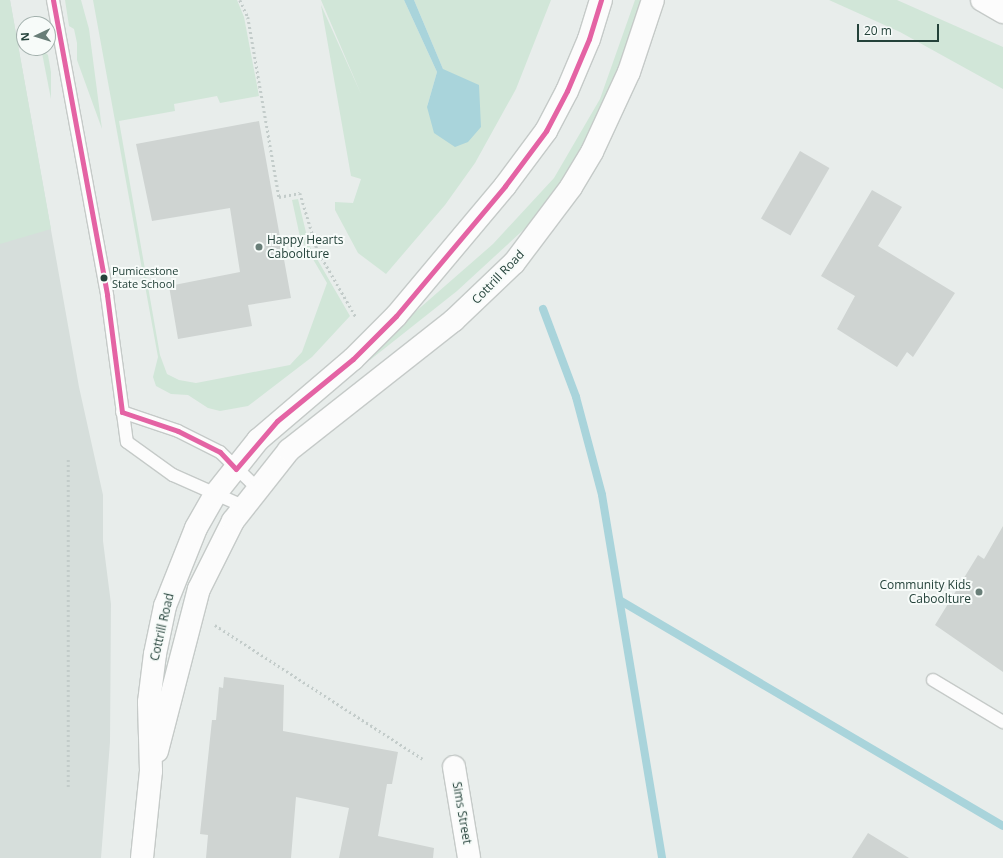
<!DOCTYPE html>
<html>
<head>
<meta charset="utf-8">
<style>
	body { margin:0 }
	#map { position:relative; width:1003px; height:858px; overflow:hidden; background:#e8edeb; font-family:"Open Sans",sans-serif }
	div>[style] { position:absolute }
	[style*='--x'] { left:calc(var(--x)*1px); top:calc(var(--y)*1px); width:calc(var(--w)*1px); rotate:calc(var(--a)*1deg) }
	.built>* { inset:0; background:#d6dedb }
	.green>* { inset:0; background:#d1e6d8 }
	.water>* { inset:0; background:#a9d4db }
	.stream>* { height:8px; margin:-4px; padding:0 4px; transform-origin:4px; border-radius:4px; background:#a9d4db }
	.building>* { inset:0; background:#cfd4d2; transform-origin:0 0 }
	.path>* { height:2.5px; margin-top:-1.25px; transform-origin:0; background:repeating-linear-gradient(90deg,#c3ccca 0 2px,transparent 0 5px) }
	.roads { filter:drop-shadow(1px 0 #c5cac8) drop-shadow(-1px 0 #c5cac8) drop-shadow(0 1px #c5cac8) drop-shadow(0 -1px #c5cac8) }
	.service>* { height:12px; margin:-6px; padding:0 6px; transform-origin:6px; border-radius:6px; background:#fcfcfc }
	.minor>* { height:22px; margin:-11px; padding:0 11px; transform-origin:11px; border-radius:11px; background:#fcfcfc }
	.secondary>* { height:22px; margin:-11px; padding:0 11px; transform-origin:11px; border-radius:11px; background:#fcfcfc }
	.bus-1>* { height:5px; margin:-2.5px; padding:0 2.5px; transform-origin:2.5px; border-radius:2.5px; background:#e463a4 }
	.dots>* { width:11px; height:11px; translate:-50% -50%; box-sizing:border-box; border:2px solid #f7fbf9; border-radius:50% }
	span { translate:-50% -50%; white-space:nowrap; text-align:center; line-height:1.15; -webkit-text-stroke:4px #f7fbf9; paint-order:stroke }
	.bus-label { font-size:11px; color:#24423a }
	.left { translate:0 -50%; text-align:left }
	.poi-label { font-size:12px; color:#24423a }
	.right { translate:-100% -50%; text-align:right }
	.street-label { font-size:12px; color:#24423a }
	.north { position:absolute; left:16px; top:16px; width:40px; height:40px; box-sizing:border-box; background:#f7fbf9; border:1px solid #a3b1ad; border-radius:50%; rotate:266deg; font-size:11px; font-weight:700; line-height:16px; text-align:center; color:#24423a }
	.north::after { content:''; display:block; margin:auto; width:14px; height:18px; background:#697e78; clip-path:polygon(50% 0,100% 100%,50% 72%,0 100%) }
	.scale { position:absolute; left:857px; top:24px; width:82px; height:18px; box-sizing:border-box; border:2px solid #24423a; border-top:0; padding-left:5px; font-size:12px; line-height:14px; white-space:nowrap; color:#24423a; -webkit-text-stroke:3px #f7fbf9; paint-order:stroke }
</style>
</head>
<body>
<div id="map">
	<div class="built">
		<div style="clip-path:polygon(0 0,10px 0,79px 387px,103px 495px,103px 541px,111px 604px,110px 742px,101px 858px,0 858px)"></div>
	</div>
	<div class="green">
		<div style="clip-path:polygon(0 0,10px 0,51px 229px,0 244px)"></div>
		<div style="clip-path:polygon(65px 0,81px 0,89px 29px,102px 129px,77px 60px,77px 43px,74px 29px,69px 26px)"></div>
		<div style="clip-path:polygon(93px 0,237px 0,244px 17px,259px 96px,220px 103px,217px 96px,174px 104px,175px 111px,119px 121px,160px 355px,167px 374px,179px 380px,196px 383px,290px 365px,302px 352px,327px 283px,300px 237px,292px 200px,298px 199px,309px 245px,350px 316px,312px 357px,248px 406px,220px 411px,208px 408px,188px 395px,171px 394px,156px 386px,153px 377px,158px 357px)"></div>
		<div style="clip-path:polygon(321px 0,404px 0,437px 72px,427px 107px,443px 69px,414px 0,551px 0,516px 89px,475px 163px,445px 205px,386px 274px,358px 253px,335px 210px,335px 202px,353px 203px,361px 179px,351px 176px,321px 5px,361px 94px)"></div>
		<div style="clip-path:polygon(635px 0,644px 0,627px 58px,592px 137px,545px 210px,457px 291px,370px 360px,366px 355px,493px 244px,554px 178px,600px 99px)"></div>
		<div style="clip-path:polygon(829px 0,897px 0,1003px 47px,1003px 89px,900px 32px)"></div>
		<div style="clip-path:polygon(41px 48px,48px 55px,51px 72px,51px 99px)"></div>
	</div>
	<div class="water">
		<div style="clip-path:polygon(404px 0,414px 0,443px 69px,479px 85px,481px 127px,468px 142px,455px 147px,434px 133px,427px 107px,437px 72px)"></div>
	</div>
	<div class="stream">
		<div style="--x:543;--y:309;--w:94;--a:69.4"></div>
		<div style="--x:576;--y:397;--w:101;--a:75.1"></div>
		<div style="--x:602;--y:495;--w:368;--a:80.6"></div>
		<div style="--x:621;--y:601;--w:443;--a:30.5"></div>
	</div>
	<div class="building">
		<div style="clip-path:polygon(259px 121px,291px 298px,248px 305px,252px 326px,178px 339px,169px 286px,240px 272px,230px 208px,152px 221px,136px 144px)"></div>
		<div style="left:800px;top:151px;width:34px;height:78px;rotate:30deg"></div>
		<div style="clip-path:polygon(872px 190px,902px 207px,878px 246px,955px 293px,913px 357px,907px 352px,897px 367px,837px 329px,855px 296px,821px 276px)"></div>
		<div style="clip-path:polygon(1003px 526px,1003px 672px,935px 625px,978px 555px,984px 559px)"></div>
		<div style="clip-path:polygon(224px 677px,284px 685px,283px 731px,398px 752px,392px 784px,387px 784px,378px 836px,434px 848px,433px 858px,339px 858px,349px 808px,296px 797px,291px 858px,206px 858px,208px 835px,200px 834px,212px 720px,216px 720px,219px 687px,223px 688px)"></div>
		<div style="clip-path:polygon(868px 833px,909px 858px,852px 858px)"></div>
	</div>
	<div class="path">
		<div style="--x:240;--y:0;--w:19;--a:65"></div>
		<div style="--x:248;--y:17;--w:183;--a:80.2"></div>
		<div style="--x:279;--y:197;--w:21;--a:-11"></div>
		<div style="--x:300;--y:193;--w:59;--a:73.1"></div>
		<div style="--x:317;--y:249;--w:78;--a:60.2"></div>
		<div style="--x:215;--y:625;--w:247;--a:32.8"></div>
		<div style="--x:68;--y:787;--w:328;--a:-90"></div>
	</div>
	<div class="roads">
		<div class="service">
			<div style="--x:53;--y:0;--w:300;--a:79.6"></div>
			<div style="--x:107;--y:295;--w:148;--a:82.3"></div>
			<div style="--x:127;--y:442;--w:57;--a:35.7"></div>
			<div style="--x:173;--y:475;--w:77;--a:23.9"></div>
			<div style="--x:122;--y:412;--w:59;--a:18.7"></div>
			<div style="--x:178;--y:431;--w:47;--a:26.6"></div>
			<div style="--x:220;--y:452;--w:52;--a:44.2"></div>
			<div style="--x:933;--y:680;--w:82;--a:31"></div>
		</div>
		<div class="minor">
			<div style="--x:157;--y:751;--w:167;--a:-75.5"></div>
			<div style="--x:199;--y:589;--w:76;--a:-63.4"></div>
			<div style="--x:233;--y:521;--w:90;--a:-51.7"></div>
			<div style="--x:289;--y:450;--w:209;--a:-38.2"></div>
			<div style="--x:453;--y:321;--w:84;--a:-43.6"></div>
			<div style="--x:514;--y:263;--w:95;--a:-53.1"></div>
			<div style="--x:571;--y:187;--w:41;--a:-59"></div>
			<div style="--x:592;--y:152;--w:88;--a:-65.2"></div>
			<div style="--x:629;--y:72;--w:76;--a:-71.6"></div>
			<div style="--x:454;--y:767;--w:92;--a:80.6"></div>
			<div style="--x:142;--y:858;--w:87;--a:-84.1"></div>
			<div style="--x:151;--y:771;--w:69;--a:-91.7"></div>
			<div style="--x:149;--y:702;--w:48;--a:-82.9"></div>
			<div style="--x:155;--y:654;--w:49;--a:-78.2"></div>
			<div style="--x:165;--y:606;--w:84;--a:-68.3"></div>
			<div style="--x:196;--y:528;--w:40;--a:-60.3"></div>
			<div style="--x:216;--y:493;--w:68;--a:-51.6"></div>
			<div style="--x:258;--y:440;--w:125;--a:-40.5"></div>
			<div style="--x:353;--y:359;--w:61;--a:-45"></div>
			<div style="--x:396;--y:316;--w:170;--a:-50"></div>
			<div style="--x:505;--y:186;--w:69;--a:-53.3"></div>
			<div style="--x:546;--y:131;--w:45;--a:-62.3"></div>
			<div style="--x:567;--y:91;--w:56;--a:-67.1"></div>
			<div style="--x:589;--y:39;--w:41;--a:-72.9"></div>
		</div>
		<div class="secondary">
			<div style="--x:982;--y:0;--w:24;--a:30"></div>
		</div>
	</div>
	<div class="bus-1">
		<div style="--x:53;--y:0;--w:300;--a:79.6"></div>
		<div style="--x:107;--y:295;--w:118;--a:82.7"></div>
		<div style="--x:122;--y:412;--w:59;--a:18.7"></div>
		<div style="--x:178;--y:431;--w:47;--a:26.6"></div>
		<div style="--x:220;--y:452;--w:23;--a:47"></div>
		<div style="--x:236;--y:469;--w:63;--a:-49.5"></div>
		<div style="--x:277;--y:421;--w:98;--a:-39.2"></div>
		<div style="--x:353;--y:359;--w:61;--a:-45"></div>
		<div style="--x:396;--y:316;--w:170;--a:-50"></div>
		<div style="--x:505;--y:186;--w:69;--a:-53.3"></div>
		<div style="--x:546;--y:131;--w:45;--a:-62.3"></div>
		<div style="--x:567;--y:91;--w:56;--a:-67.1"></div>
		<div style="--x:589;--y:39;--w:41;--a:-72.9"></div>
	</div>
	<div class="dots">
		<div style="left:259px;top:247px;background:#697e78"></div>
		<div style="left:104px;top:278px;background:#24423a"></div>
		<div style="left:979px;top:592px;background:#697e78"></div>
	</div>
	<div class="bus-label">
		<span class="left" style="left:112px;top:278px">Pumicestone<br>State School</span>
	</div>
	<div class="poi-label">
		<span class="left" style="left:267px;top:247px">Happy Hearts<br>Caboolture</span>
		<span class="right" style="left:971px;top:592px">Community Kids<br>Caboolture</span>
	</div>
	<div class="street-label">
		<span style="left:498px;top:277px;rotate:-46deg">Cottrill Road</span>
		<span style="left:162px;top:627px;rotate:-77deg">Cottrill Road</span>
		<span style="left:462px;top:813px;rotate:80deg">Sims Street</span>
	</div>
	<div class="north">N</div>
	<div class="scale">20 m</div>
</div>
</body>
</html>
